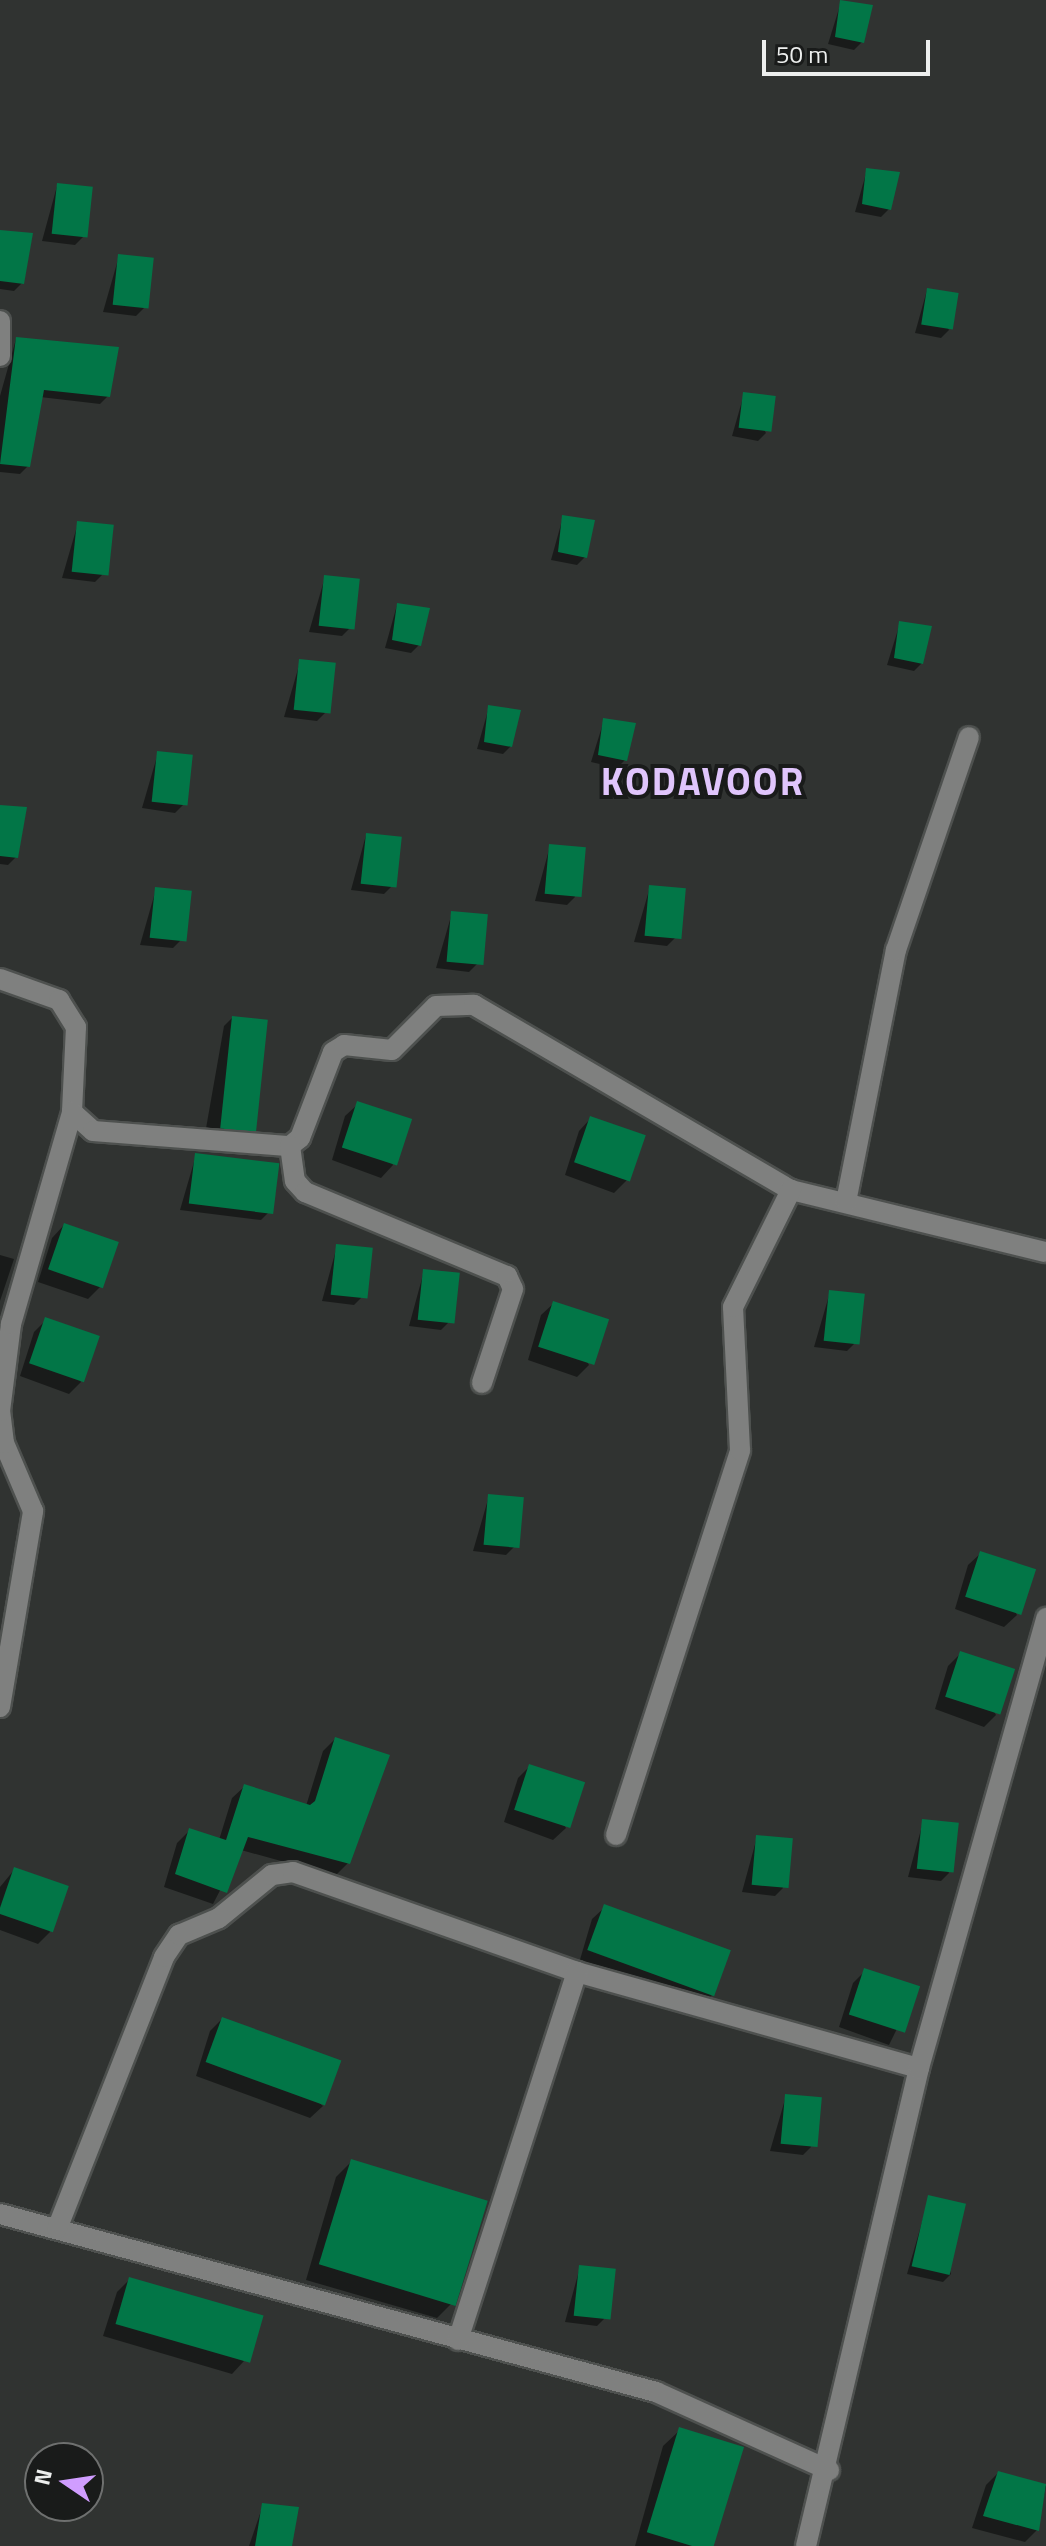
<!DOCTYPE html>
<html>
<head>
<meta charset="utf-8">
<style>
	body { margin:0 }
	#map { position:relative; width:1046px; height:2546px; overflow:hidden; background:#303331; font-family:"Titillium Web",sans-serif }
	div>[style] { position:absolute }
	[style*='--x'] { left:calc(var(--x)*1px); top:calc(var(--y)*1px); width:calc(var(--w)*1px); rotate:calc(var(--a)*1deg) }
	.shadow>* { inset:0; background:#0007 }
	.building>* { inset:0; background:#027647; transform-origin:0 0 }
	.roads { filter:drop-shadow(2px 0 #4e514f) drop-shadow(-2px 0 #4e514f) drop-shadow(0 2px #4e514f) drop-shadow(0 -2px #4e514f) }
	.minor>* { height:20px; margin:-10px; padding:0 10px; transform-origin:10px; border-radius:10px; background:#7f807f }
	span { translate:-50% -50%; white-space:nowrap; text-align:center; line-height:1.15; -webkit-text-stroke:8px #191b1a; paint-order:stroke }
	.district-label { font-size:38px; color:#e0c5fc; font-weight:700; letter-spacing:2px }
	.north { position:absolute; left:24px; top:2442px; width:80px; height:80px; box-sizing:border-box; background:#191b1a; border:2px solid #6e706f; border-radius:50%; rotate:283deg; font-size:22px; font-weight:700; line-height:32px; text-align:center; color:#edefee }
	.north::after { content:''; display:block; margin:auto; width:28px; height:36px; background:#d09dff; clip-path:polygon(50% 0,100% 100%,50% 72%,0 100%) }
	.scale { position:absolute; left:762px; top:40px; width:168px; height:36px; box-sizing:border-box; border:4px solid #edefee; border-top:0; padding-left:10px; font-size:24px; line-height:28px; white-space:nowrap; color:#edefee; -webkit-text-stroke:6px #191b1a; paint-order:stroke }
</style>
</head>
<body>
<div id="map">
	<div class="shadow">
		<div style="clip-path:polygon(841px 2px,862px 42px,854px 50px,828px 44px)"></div>
		<div style="clip-path:polygon(867px 170px,889px 209px,881px 217px,855px 212px)"></div>
		<div style="clip-path:polygon(57px 186px,83px 237px,75px 245px,42px 241px)"></div>
		<div style="clip-path:polygon(0 232px,22px 283px,14px 291px,0 289px)"></div>
		<div style="clip-path:polygon(119px 256px,144px 308px,136px 316px,103px 312px)"></div>
		<div style="clip-path:polygon(927px 290px,949px 330px,941px 338px,915px 333px)"></div>
		<div style="clip-path:polygon(16px 339px,108px 396px,100px 404px,40px 397px,28px 466px,20px 474px,0 472px,0 396px)"></div>
		<div style="clip-path:polygon(744px 394px,766px 433px,758px 441px,732px 436px)"></div>
		<div style="clip-path:polygon(563px 517px,585px 557px,577px 565px,551px 560px)"></div>
		<div style="clip-path:polygon(78px 523px,103px 574px,95px 582px,62px 578px)"></div>
		<div style="clip-path:polygon(325px 577px,350px 628px,342px 636px,309px 632px)"></div>
		<div style="clip-path:polygon(397px 605px,419px 645px,411px 653px,385px 648px)"></div>
		<div style="clip-path:polygon(900px 623px,922px 663px,914px 671px,887px 665px)"></div>
		<div style="clip-path:polygon(300px 662px,325px 713px,317px 721px,284px 717px)"></div>
		<div style="clip-path:polygon(489px 707px,511px 746px,503px 754px,477px 749px)"></div>
		<div style="clip-path:polygon(604px 720px,625px 760px,617px 768px,591px 762px)"></div>
		<div style="clip-path:polygon(158px 753px,183px 805px,175px 813px,142px 808px)"></div>
		<div style="clip-path:polygon(0 807px,16px 857px,8px 865px,0 864px)"></div>
		<div style="clip-path:polygon(366px 835px,392px 886px,384px 894px,351px 890px)"></div>
		<div style="clip-path:polygon(550px 846px,575px 897px,567px 905px,535px 901px)"></div>
		<div style="clip-path:polygon(650px 887px,675px 938px,667px 946px,634px 942px)"></div>
		<div style="clip-path:polygon(156px 889px,181px 940px,173px 948px,140px 945px)"></div>
		<div style="clip-path:polygon(452px 913px,477px 964px,469px 972px,436px 968px)"></div>
		<div style="clip-path:polygon(232px 1018px,246px 1129px,238px 1137px,205px 1134px,224px 1026px)"></div>
		<div style="clip-path:polygon(358px 1104px,393px 1165px,381px 1178px,332px 1160px,345px 1116px)"></div>
		<div style="clip-path:polygon(591px 1118px,627px 1180px,614px 1193px,565px 1175px,579px 1131px)"></div>
		<div style="clip-path:polygon(196px 1155px,269px 1212px,261px 1220px,180px 1210px)"></div>
		<div style="clip-path:polygon(64px 1225px,100px 1287px,88px 1299px,38px 1282px,52px 1238px)"></div>
		<div style="clip-path:polygon(337px 1246px,362px 1297px,354px 1305px,322px 1301px)"></div>
		<div style="clip-path:polygon(0 1255px,14px 1259px,0 1301px)"></div>
		<div style="clip-path:polygon(424px 1271px,449px 1322px,441px 1330px,409px 1326px)"></div>
		<div style="clip-path:polygon(830px 1292px,855px 1343px,847px 1351px,814px 1347px)"></div>
		<div style="clip-path:polygon(554px 1303px,589px 1365px,577px 1377px,528px 1360px,541px 1315px)"></div>
		<div style="clip-path:polygon(46px 1320px,81px 1382px,69px 1394px,20px 1376px,34px 1332px)"></div>
		<div style="clip-path:polygon(489px 1496px,514px 1547px,506px 1555px,473px 1551px)"></div>
		<div style="clip-path:polygon(981px 1553px,1017px 1615px,1004px 1627px,955px 1609px,968px 1565px)"></div>
		<div style="clip-path:polygon(961px 1653px,996px 1715px,984px 1727px,935px 1709px,948px 1666px)"></div>
		<div style="clip-path:polygon(335px 1739px,348px 1863px,335px 1876px,241px 1850px,213px 1904px,164px 1887px,177px 1843px,190px 1830px,219px 1840px,232px 1798px,245px 1786px,306px 1806px,323px 1751px)"></div>
		<div style="clip-path:polygon(530px 1766px,566px 1828px,553px 1840px,504px 1822px,518px 1778px)"></div>
		<div style="clip-path:polygon(923px 1822px,949px 1873px,941px 1881px,908px 1877px)"></div>
		<div style="clip-path:polygon(757px 1837px,783px 1888px,775px 1896px,742px 1892px)"></div>
		<div style="clip-path:polygon(14px 1870px,50px 1932px,38px 1944px,0 1930px,0 1887px)"></div>
		<div style="clip-path:polygon(605px 1907px,712px 1995px,700px 2008px,579px 1963px,592px 1919px)"></div>
		<div style="clip-path:polygon(865px 1971px,917px 1988px,889px 2045px,839px 2027px,853px 1983px)"></div>
		<div style="clip-path:polygon(222px 2019px,323px 2106px,310px 2118px,196px 2076px,210px 2031px)"></div>
		<div style="clip-path:polygon(786px 2096px,811px 2147px,803px 2155px,770px 2151px)"></div>
		<div style="clip-path:polygon(351px 2162px,452px 2303px,437px 2318px,306px 2280px,336px 2177px)"></div>
		<div style="clip-path:polygon(929px 2198px,951px 2274px,943px 2282px,907px 2274px)"></div>
		<div style="clip-path:polygon(580px 2267px,605px 2318px,597px 2326px,565px 2322px)"></div>
		<div style="clip-path:polygon(129px 2280px,244px 2361px,232px 2374px,103px 2336px,117px 2292px)"></div>
		<div style="clip-path:polygon(680px 2430px,742px 2448px,709px 2546px,635px 2546px,663px 2446px)"></div>
		<div style="clip-path:polygon(998px 2473px,1046px 2486px,1037px 2530px,1025px 2542px,972px 2528px,986px 2485px)"></div>
		<div style="clip-path:polygon(263px 2505px,290px 2546px,249px 2546px)"></div>
	</div>
	<div class="building">
		<div style="clip-path:polygon(840px 0,873px 5px,864px 43px,835px 37px)"></div>
		<div style="clip-path:polygon(866px 168px,900px 172px,891px 210px,862px 204px)"></div>
		<div style="left:57px;top:183px;width:36px;height:51px;rotate:6deg"></div>
		<div style="clip-path:polygon(0 230px,33px 233px,24px 284px,0 281px)"></div>
		<div style="left:118px;top:254px;width:36px;height:51px;rotate:6deg"></div>
		<div style="left:927px;top:288px;width:32px;height:37px;rotate:9deg"></div>
		<div style="clip-path:polygon(16px 337px,119px 347px,110px 397px,44px 390px,30px 467px,0 464px)"></div>
		<div style="left:743px;top:392px;width:33px;height:36px;rotate:7deg"></div>
		<div style="clip-path:polygon(562px 515px,595px 520px,587px 558px,558px 552px)"></div>
		<div style="left:77px;top:521px;width:37px;height:51px;rotate:6deg"></div>
		<div style="left:324px;top:575px;width:36px;height:51px;rotate:6deg"></div>
		<div style="clip-path:polygon(397px 603px,430px 608px,421px 646px,392px 640px)"></div>
		<div style="clip-path:polygon(899px 621px,932px 626px,923px 664px,894px 658px)"></div>
		<div style="left:299px;top:659px;width:37px;height:51px;rotate:6deg"></div>
		<div style="clip-path:polygon(488px 705px,521px 710px,512px 747px,484px 742px)"></div>
		<div style="clip-path:polygon(603px 718px,636px 723px,627px 761px,598px 755px)"></div>
		<div style="left:157px;top:751px;width:36px;height:51px;rotate:6deg"></div>
		<div style="clip-path:polygon(0 805px,27px 807px,18px 858px,0 856px)"></div>
		<div style="left:366px;top:833px;width:36px;height:51px;rotate:6deg"></div>
		<div style="left:549px;top:844px;width:37px;height:50px;rotate:5deg"></div>
		<div style="left:649px;top:885px;width:37px;height:51px;rotate:5deg"></div>
		<div style="left:155px;top:887px;width:37px;height:51px;rotate:6deg"></div>
		<div style="left:451px;top:911px;width:37px;height:51px;rotate:5deg"></div>
		<div style="left:232px;top:1016px;width:36px;height:113px;rotate:6deg"></div>
		<div style="left:357px;top:1101px;width:58px;height:49px;rotate:18deg"></div>
		<div style="left:590px;top:1116px;width:59px;height:49px;rotate:19deg"></div>
		<div style="left:195px;top:1153px;width:85px;height:51px;rotate:7deg"></div>
		<div style="left:64px;top:1223px;width:58px;height:49px;rotate:19deg"></div>
		<div style="left:336px;top:1244px;width:37px;height:51px;rotate:6deg"></div>
		<div style="left:423px;top:1269px;width:37px;height:51px;rotate:6deg"></div>
		<div style="left:829px;top:1290px;width:36px;height:51px;rotate:6deg"></div>
		<div style="left:553px;top:1301px;width:59px;height:48px;rotate:18deg"></div>
		<div style="left:45px;top:1317px;width:58px;height:49px;rotate:19deg"></div>
		<div style="left:488px;top:1494px;width:36px;height:51px;rotate:5deg"></div>
		<div style="left:980px;top:1551px;width:59px;height:48px;rotate:18deg"></div>
		<div style="left:960px;top:1651px;width:58px;height:48px;rotate:18deg"></div>
		<div style="clip-path:polygon(335px 1737px,390px 1755px,350px 1864px,248px 1837px,227px 1893px,175px 1874px,189px 1828px,226px 1840px,244px 1784px,310px 1805px,315px 1801px)"></div>
		<div style="left:529px;top:1764px;width:59px;height:48px;rotate:18deg"></div>
		<div style="left:922px;top:1819px;width:37px;height:50px;rotate:6deg"></div>
		<div style="left:756px;top:1835px;width:37px;height:50px;rotate:5deg"></div>
		<div style="left:14px;top:1867px;width:58px;height:49px;rotate:19deg"></div>
		<div style="left:604px;top:1904px;width:135px;height:49px;rotate:20deg"></div>
		<div style="left:864px;top:1968px;width:59px;height:49px;rotate:18deg"></div>
		<div style="left:222px;top:2017px;width:127px;height:48px;rotate:20deg"></div>
		<div style="left:785px;top:2094px;width:37px;height:50px;rotate:5deg"></div>
		<div style="left:351px;top:2159px;width:143px;height:110px;rotate:17deg"></div>
		<div style="left:928px;top:2195px;width:39px;height:73px;rotate:13deg"></div>
		<div style="left:579px;top:2265px;width:37px;height:51px;rotate:6deg"></div>
		<div style="left:129px;top:2277px;width:140px;height:49px;rotate:16deg"></div>
		<div style="left:679px;top:2427px;width:68px;height:110px;rotate:17deg"></div>
		<div style="clip-path:polygon(998px 2471px,1046px 2484px,1039px 2531px,983px 2516px)"></div>
		<div style="clip-path:polygon(262px 2503px,299px 2507px,292px 2546px,255px 2546px)"></div>
	</div>
	<div class="roads">
		<div class="minor">
			<div style="--x:0;--y:321;--w:35;--a:90"></div>
			<div style="--x:0;--y:979;--w:63;--a:19.6"></div>
			<div style="--x:59;--y:1000;--w:32;--a:58"></div>
			<div style="--x:76;--y:1027;--w:85;--a:92.7"></div>
			<div style="--x:72;--y:1112;--w:28;--a:42"></div>
			<div style="--x:93;--y:1131;--w:198;--a:4.4"></div>
			<div style="--x:290;--y:1146;--w:13;--a:-39"></div>
			<div style="--x:300;--y:1138;--w:92;--a:-69"></div>
			<div style="--x:333;--y:1052;--w:13;--a:-32"></div>
			<div style="--x:344;--y:1045;--w:48;--a:5.9"></div>
			<div style="--x:392;--y:1050;--w:62;--a:-45"></div>
			<div style="--x:436;--y:1006;--w:38;--a:-2"></div>
			<div style="--x:474;--y:1005;--w:367;--a:30.3"></div>
			<div style="--x:791;--y:1190;--w:262;--a:13.7"></div>
			<div style="--x:290;--y:1146;--w:35;--a:82"></div>
			<div style="--x:295;--y:1181;--w:15;--a:48"></div>
			<div style="--x:305;--y:1192;--w:219;--a:22.6"></div>
			<div style="--x:507;--y:1276;--w:14;--a:65"></div>
			<div style="--x:513;--y:1289;--w:99;--a:108.3"></div>
			<div style="--x:846;--y:1202;--w:257;--a:-78.8"></div>
			<div style="--x:896;--y:950;--w:225;--a:-71.1"></div>
			<div style="--x:0;--y:1707;--w:199;--a:-80.4"></div>
			<div style="--x:33;--y:1511;--w:74;--a:-113.1"></div>
			<div style="--x:4;--y:1443;--w:32;--a:-97"></div>
			<div style="--x:0;--y:1411;--w:88;--a:-82.8"></div>
			<div style="--x:11;--y:1324;--w:221;--a:-73.9"></div>
			<div style="--x:616;--y:1835;--w:404;--a:-72.1"></div>
			<div style="--x:740;--y:1450;--w:143;--a:-92.8"></div>
			<div style="--x:733;--y:1307;--w:131;--a:-63.6"></div>
			<div style="--x:0;--y:2214;--w:680;--a:15.18"></div>
			<div style="--x:656;--y:2392;--w:190;--a:24.3"></div>
			<div style="--x:57;--y:2229;--w:292;--a:-68.5"></div>
			<div style="--x:164;--y:1957;--w:27;--a:-56"></div>
			<div style="--x:179;--y:1935;--w:43;--a:-23"></div>
			<div style="--x:219;--y:1918;--w:68;--a:-39.1"></div>
			<div style="--x:272;--y:1875;--w:21;--a:-8"></div>
			<div style="--x:293;--y:1872;--w:301;--a:19.4"></div>
			<div style="--x:577;--y:1972;--w:355;--a:15.7"></div>
			<div style="--x:458;--y:2340;--w:387;--a:-72.1"></div>
			<div style="--x:806;--y:2546;--w:491;--a:-76.7"></div>
			<div style="--x:919;--y:2068;--w:468;--a:-74.2"></div>
		</div>
	</div>
	<div class="district-label">
		<span style="left:703px;top:782px">KODAVOOR</span>
	</div>
	<div class="north">N</div>
	<div class="scale">50 m</div>
</div>
</body>
</html>
